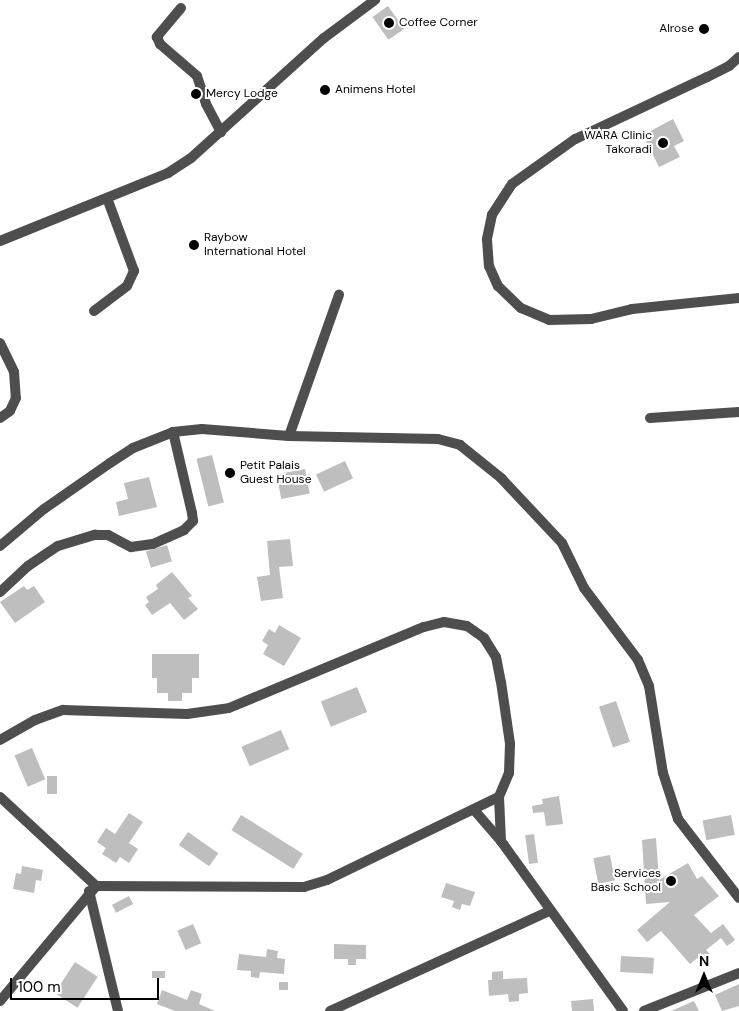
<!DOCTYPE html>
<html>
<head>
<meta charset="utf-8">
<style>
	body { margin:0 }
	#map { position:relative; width:739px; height:1011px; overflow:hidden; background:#fff; font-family:"DM Sans",sans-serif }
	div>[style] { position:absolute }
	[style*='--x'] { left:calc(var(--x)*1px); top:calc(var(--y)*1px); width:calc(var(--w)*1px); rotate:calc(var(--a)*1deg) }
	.building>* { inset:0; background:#bebebe; transform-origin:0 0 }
	.street>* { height:10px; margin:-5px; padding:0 5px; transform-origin:5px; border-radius:5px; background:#4e4e4e }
	.dots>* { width:14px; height:14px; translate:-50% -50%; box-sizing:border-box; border:2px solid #fff; border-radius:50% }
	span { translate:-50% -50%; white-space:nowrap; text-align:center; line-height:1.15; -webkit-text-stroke:4px #fff; paint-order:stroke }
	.poi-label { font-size:12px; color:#000 }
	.left { translate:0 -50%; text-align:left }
	.right { translate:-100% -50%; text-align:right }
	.north { position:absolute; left:679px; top:951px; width:50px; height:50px; -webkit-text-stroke:4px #fff; paint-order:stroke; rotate:0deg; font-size:14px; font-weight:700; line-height:20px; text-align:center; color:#000 }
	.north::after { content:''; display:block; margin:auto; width:18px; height:22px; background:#000; clip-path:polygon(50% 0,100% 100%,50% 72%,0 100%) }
	.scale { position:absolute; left:10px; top:978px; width:149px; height:22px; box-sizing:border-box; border:2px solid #000; border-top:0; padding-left:6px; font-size:15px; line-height:18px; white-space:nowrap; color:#000; -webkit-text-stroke:4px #fff; paint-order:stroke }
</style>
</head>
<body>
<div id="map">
	<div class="building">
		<div style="left:388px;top:6px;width:28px;height:19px;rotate:55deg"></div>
		<div style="clip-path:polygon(673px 119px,684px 141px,674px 146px,680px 157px,659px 167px,643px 135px)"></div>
		<div style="left:212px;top:455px;width:49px;height:16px;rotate:76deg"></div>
		<div style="left:345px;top:461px;width:19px;height:32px;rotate:65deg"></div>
		<div style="left:305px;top:469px;width:25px;height:29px;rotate:79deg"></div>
		<div style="clip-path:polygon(149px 477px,157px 507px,119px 516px,116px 502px,128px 499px,124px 483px)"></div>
		<div style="clip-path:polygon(290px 539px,293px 566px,279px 567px,283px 598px,261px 601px,257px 577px,270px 575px,267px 541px)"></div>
		<div style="left:167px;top:545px;width:17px;height:22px;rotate:73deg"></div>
		<div style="clip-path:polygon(172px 572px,192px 596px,188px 598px,198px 609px,184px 620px,170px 603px,152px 615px,145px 605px,149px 602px,146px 597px,158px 589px,156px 585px)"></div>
		<div style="clip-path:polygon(24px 586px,27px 590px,34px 586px,45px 602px,15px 623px,0 602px)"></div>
		<div style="clip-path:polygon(279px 625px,301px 638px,284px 666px,263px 654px,268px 645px,262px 641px,269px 629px,275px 633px)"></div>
		<div style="clip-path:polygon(152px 654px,199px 654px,199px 678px,192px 678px,192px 693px,182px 693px,182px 701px,168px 701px,168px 693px,157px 693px,157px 678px,152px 678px)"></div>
		<div style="left:357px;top:687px;width:27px;height:39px;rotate:68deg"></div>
		<div style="left:616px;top:701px;width:43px;height:18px;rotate:71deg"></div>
		<div style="left:281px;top:730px;width:21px;height:43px;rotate:67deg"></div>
		<div style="left:32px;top:748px;width:34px;height:19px;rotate:67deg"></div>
		<div style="left:47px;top:776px;width:10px;height:18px"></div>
		<div style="clip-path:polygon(559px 796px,563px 824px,546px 826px,544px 812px,533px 813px,532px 806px,543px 804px,542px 799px)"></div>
		<div style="clip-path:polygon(129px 813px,143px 822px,129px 843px,138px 849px,129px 863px,120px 857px,116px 863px,102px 854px,106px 848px,97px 842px,106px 828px,115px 834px)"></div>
		<div style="left:241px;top:815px;width:73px;height:18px;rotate:32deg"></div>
		<div style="left:731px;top:815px;width:20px;height:29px;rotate:79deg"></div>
		<div style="left:188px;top:832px;width:37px;height:16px;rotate:35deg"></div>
		<div style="left:534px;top:834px;width:29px;height:9px;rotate:82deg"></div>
		<div style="clip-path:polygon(656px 838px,659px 880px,688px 863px,697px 879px,702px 876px,719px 896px,694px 915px,711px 933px,723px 924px,735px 940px,727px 946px,721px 938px,706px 950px,710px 954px,703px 960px,700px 956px,690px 964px,661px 931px,647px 942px,637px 930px,670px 902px,646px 904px,642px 840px)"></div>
		<div style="left:610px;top:855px;width:26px;height:17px;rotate:79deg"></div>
		<div style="clip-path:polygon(22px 866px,43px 870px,41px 881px,36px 880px,34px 893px,13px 889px,16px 873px,21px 874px)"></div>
		<div style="clip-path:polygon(446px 883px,475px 892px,470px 906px,462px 904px,460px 910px,452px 907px,454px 901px,441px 897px)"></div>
		<div style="left:129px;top:896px;width:9px;height:19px;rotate:63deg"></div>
		<div style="left:193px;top:924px;width:21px;height:17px;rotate:67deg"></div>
		<div style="clip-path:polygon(334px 944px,366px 945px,366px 959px,356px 959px,356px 965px,348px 965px,348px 959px,334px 959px)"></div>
		<div style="clip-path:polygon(267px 949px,278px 951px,277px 958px,285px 959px,284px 974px,260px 972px,259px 978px,251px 977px,251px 971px,237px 970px,239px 954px,266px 957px)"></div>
		<div style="left:621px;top:956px;width:33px;height:16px;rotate:3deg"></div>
		<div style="left:75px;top:962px;width:27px;height:37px;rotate:33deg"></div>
		<div style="left:152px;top:971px;width:13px;height:7px"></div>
		<div style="clip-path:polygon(503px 971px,503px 979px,527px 978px,528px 993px,519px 994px,519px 1001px,509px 1002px,508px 994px,489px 996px,488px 980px,492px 980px,492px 972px)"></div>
		<div style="left:279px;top:982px;width:9px;height:8px"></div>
		<div style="clip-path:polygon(739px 984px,739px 1006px,722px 1011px,715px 995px)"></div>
		<div style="clip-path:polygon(162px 990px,187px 1000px,191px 990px,202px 994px,199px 1004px,215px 1011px,175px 1011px,157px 1004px)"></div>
		<div style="left:593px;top:999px;width:12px;height:22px;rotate:85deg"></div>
		<div style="clip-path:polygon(694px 1001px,699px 1011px,671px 1011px)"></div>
	</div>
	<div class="street">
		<div style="--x:181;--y:8;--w:38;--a:130"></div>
		<div style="--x:157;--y:37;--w:8;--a:67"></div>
		<div style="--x:160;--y:44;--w:49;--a:40.9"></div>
		<div style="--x:197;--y:76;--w:29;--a:72"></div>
		<div style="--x:206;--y:104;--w:32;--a:62"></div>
		<div style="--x:739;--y:57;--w:13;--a:138"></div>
		<div style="--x:729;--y:66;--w:25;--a:153"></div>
		<div style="--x:707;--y:77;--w:146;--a:154.8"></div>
		<div style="--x:575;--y:139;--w:77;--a:144.5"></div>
		<div style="--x:512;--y:184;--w:37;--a:123"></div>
		<div style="--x:492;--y:215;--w:25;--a:102"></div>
		<div style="--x:487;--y:239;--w:27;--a:86"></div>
		<div style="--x:489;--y:266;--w:22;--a:66"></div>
		<div style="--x:498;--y:286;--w:32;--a:44"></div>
		<div style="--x:521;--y:308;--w:30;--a:23"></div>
		<div style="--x:549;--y:320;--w:42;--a:-1.4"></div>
		<div style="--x:591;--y:319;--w:42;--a:-13.7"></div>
		<div style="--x:632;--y:309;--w:108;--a:-5.9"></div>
		<div style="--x:0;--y:241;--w:181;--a:-22"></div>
		<div style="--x:168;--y:173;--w:27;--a:-33"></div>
		<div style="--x:191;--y:158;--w:179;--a:-42.1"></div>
		<div style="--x:324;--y:38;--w:64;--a:-36.7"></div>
		<div style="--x:94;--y:311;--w:41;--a:-37.1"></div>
		<div style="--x:127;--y:286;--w:17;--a:-65"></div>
		<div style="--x:134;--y:271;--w:78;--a:-110.3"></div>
		<div style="--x:0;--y:343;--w:32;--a:64"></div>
		<div style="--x:14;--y:372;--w:26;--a:86"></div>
		<div style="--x:16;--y:398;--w:14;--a:115"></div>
		<div style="--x:10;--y:411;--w:12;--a:145"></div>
		<div style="--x:650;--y:418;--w:89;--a:-3.9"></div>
		<div style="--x:289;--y:436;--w:150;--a:-70.5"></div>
		<div style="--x:0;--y:546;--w:57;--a:-40.1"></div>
		<div style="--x:44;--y:509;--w:80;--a:-34.9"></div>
		<div style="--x:110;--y:463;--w:27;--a:-33"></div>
		<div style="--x:133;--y:448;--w:43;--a:-21.8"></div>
		<div style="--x:173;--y:432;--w:29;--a:-6"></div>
		<div style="--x:202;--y:429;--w:87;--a:4.6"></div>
		<div style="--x:289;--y:436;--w:149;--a:1.2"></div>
		<div style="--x:438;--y:439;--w:23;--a:15"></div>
		<div style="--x:460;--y:445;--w:53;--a:38.8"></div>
		<div style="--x:501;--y:478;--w:89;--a:46.8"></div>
		<div style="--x:562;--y:543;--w:50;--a:63.9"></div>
		<div style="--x:584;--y:588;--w:90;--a:53.1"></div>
		<div style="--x:638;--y:660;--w:28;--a:67"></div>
		<div style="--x:649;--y:686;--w:88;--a:80.9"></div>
		<div style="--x:663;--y:773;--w:48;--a:71.9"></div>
		<div style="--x:678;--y:819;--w:100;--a:52.3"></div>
		<div style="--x:0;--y:592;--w:38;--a:-43"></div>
		<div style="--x:28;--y:566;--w:36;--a:-34"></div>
		<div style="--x:58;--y:546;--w:39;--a:-17"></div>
		<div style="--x:95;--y:535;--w:13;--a:0"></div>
		<div style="--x:108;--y:535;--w:26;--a:28"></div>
		<div style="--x:131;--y:547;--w:22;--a:-8"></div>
		<div style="--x:153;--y:544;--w:34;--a:-24"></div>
		<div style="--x:184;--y:530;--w:13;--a:-45"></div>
		<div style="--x:193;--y:521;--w:8;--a:-97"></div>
		<div style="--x:192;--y:513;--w:83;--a:-103.2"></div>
		<div style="--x:0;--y:740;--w:40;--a:-29.7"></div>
		<div style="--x:35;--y:720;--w:30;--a:-20"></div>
		<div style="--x:63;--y:710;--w:124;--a:1.8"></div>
		<div style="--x:187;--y:714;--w:42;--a:-8.1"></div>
		<div style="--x:229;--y:708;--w:211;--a:-22.6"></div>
		<div style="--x:424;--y:627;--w:21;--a:-14"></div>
		<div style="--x:444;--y:622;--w:23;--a:10"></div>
		<div style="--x:467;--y:626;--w:21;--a:35"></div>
		<div style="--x:484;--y:638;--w:22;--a:58"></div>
		<div style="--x:496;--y:657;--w:25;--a:79"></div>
		<div style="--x:501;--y:682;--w:63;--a:81.7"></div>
		<div style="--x:510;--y:744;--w:29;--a:92"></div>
		<div style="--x:509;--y:773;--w:26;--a:113"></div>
		<div style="--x:499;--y:797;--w:44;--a:87.4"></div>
		<div style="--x:0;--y:797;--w:131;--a:42.8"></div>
		<div style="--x:475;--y:811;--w:40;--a:49"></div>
		<div style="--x:501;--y:841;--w:209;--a:54.3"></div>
		<div style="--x:89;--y:891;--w:123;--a:76.4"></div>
		<div style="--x:0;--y:1001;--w:150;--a:-50.1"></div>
		<div style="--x:96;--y:886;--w:208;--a:0.3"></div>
		<div style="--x:304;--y:887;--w:24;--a:-17"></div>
		<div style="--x:327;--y:880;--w:191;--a:-25.8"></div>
		<div style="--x:330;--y:1011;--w:241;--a:-24.5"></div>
		<div style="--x:644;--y:1011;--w:102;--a:-21.8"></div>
	</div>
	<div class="dots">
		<div style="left:389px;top:23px;background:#000"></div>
		<div style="left:704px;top:29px;background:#000"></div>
		<div style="left:325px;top:90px;background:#000"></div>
		<div style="left:196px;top:94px;background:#000"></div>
		<div style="left:663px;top:143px;background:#000"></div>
		<div style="left:194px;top:245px;background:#000"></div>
		<div style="left:230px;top:473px;background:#000"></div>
		<div style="left:671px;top:881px;background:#000"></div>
	</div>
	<div class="poi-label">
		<span class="left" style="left:399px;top:23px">Coffee Corner</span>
		<span class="right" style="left:694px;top:29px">Alrose</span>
		<span class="left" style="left:335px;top:90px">Animens Hotel</span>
		<span class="left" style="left:206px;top:94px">Mercy Lodge</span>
		<span class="right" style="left:652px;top:143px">WARA Clinic<br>Takoradi</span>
		<span class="left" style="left:204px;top:245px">Raybow<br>International Hotel</span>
		<span class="left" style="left:240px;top:473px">Petit Palais<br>Guest House</span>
		<span class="right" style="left:661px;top:881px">Services<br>Basic School</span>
	</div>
	<div class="north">N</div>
	<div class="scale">100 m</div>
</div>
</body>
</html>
